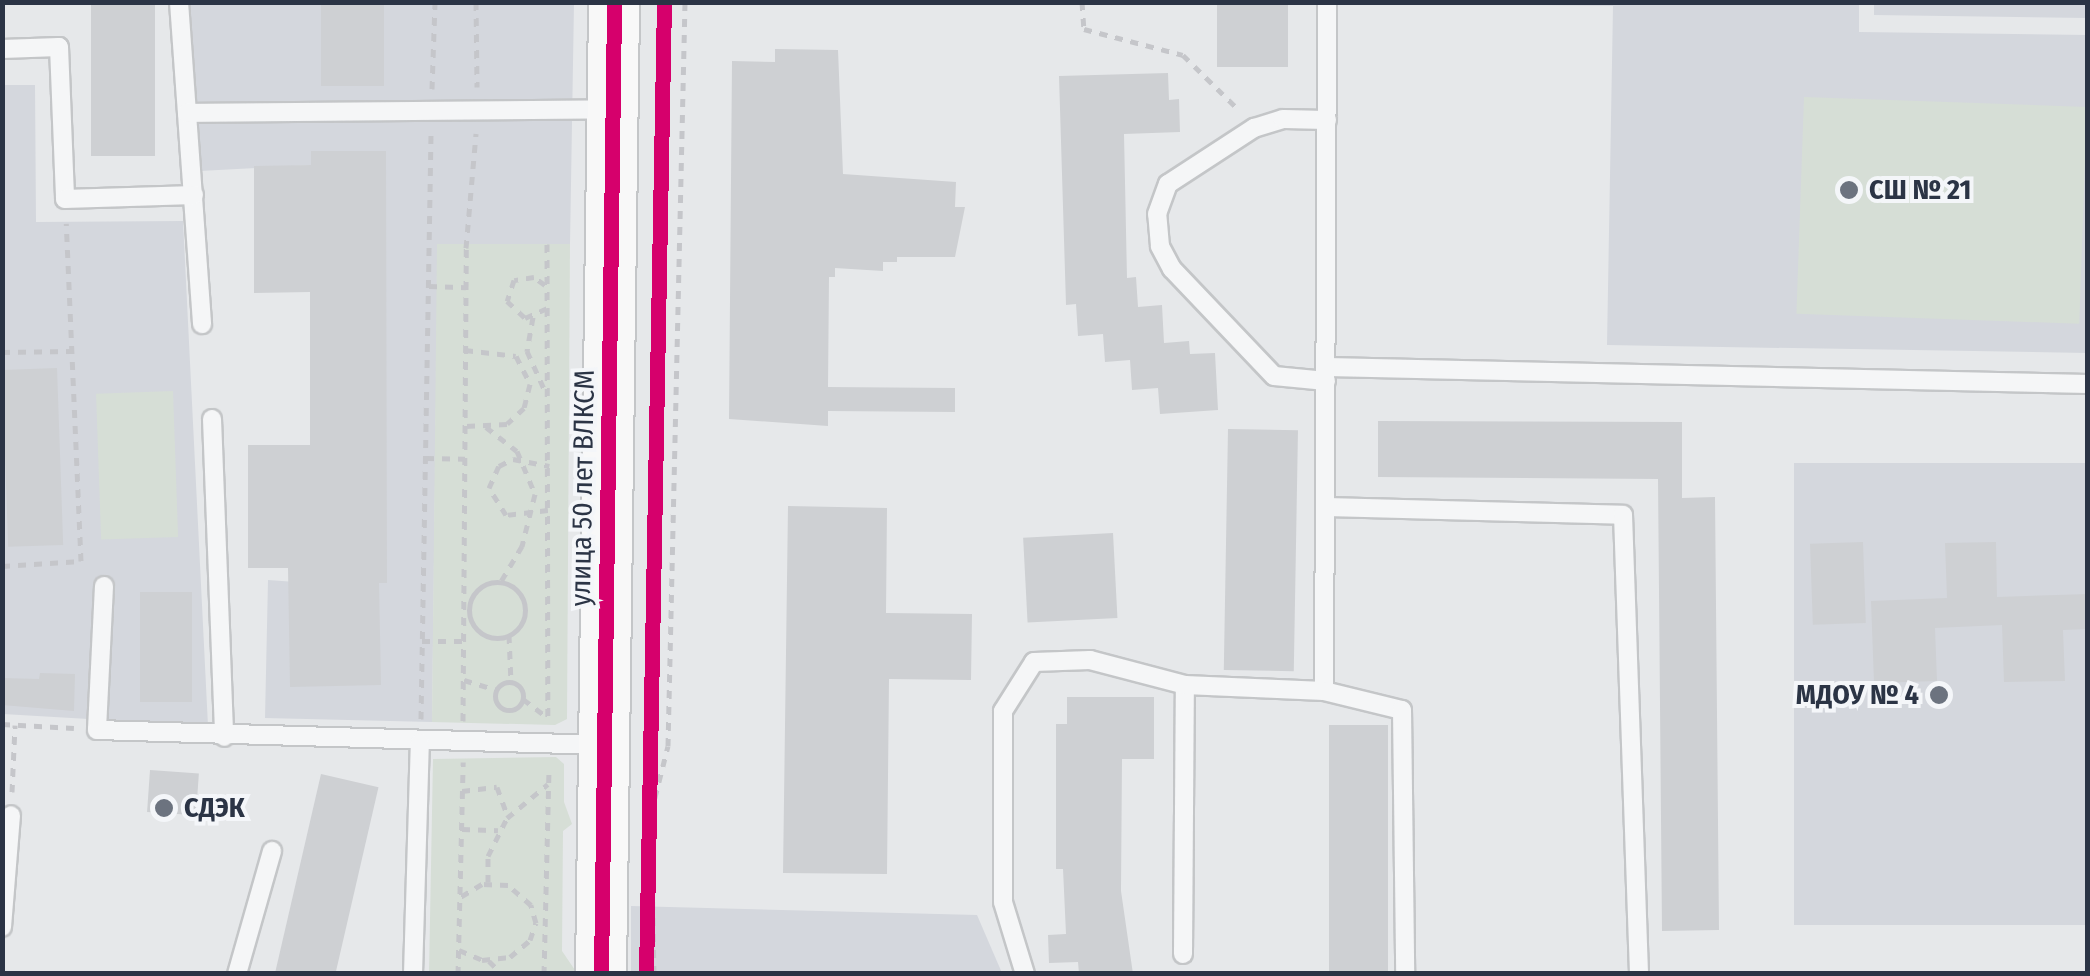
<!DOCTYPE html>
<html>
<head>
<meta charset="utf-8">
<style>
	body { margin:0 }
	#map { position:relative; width:2090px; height:976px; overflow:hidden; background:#e6e8ea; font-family:"Fira Sans Condensed",sans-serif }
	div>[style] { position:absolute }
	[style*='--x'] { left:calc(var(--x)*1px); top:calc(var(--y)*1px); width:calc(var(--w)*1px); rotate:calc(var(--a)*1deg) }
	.built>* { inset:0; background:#d4d7dd; transform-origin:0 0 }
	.green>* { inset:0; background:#d6ded6; transform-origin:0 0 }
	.building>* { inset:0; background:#ced0d3; transform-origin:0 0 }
	.path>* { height:5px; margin-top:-2.5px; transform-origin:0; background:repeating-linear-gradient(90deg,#c5c6ca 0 8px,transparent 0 16px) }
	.path>.ring { margin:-2.5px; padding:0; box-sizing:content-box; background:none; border:5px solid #c5c6ca; border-radius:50% }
	.roads { filter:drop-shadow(2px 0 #c4c6c8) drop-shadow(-2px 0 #c4c6c8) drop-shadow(0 2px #c4c6c8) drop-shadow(0 -2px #c4c6c8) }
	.lane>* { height:18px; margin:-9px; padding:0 9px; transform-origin:9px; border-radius:9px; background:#f5f6f7 }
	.secondary>* { height:50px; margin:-25px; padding:0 25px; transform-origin:25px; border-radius:25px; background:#f8f8f8 }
	.cycleway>* { height:15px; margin:-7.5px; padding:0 7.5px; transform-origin:7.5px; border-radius:7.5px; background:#d6006c }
	.dots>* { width:28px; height:28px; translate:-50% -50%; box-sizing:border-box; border:5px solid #f4f6f9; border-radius:50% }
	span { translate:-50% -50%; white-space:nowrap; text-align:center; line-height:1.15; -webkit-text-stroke:8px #f4f6f9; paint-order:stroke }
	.poi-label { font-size:28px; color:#2b3445; font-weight:700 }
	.left { translate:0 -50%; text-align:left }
	.right { translate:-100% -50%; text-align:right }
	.street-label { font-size:28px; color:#2b3445 }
	.frame { position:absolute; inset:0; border:5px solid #2b3445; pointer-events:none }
</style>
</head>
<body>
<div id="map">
	<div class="built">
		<div style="clip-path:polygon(1859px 2px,1859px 32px,2087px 35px,2087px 353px,1607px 345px,1613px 6px,1353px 3px)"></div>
		<div style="clip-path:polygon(169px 3px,574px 3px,570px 244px,438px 244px,432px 722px,265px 718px,268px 580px,310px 583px,310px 165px,181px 172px)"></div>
		<div style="clip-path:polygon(1874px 3px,2087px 3px,2087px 18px,1874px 15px)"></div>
		<div style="clip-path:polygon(2px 85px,35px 85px,36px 222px,183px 221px,208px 726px,3px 714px)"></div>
		<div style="left:1794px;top:463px;width:293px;height:462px"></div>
		<div style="clip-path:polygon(631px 906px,977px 915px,1002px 973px,631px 973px)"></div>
	</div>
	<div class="green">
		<div style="left:1804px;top:97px;width:283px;height:217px;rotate:2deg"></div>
		<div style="clip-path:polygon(437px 244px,570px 244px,567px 719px,555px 725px,432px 722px)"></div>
		<div style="left:173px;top:391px;width:146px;height:77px;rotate:88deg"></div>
		<div style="clip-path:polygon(556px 757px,564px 764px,564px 802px,572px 824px,563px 831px,562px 951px,577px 973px,429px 974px,433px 759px)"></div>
	</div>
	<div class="building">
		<div style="left:91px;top:2px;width:64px;height:154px"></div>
		<div style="left:321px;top:2px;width:63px;height:84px"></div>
		<div style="left:1217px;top:2px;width:71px;height:65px"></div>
		<div style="clip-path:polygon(775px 49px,838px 50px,843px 174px,956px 182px,955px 207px,965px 207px,955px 257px,897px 257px,897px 262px,883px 262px,883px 271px,835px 268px,835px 277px,829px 277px,828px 387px,955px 388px,955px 412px,828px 411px,828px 426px,729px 419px,732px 61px,775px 62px)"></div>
		<div style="clip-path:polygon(1168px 73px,1169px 100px,1179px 99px,1180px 132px,1124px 134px,1127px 278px,1136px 277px,1138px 307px,1162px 305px,1164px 343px,1189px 341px,1190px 354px,1215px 353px,1218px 410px,1160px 414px,1158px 388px,1132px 390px,1130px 360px,1105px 362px,1103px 334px,1078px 336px,1076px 304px,1066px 305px,1059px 76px)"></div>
		<div style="clip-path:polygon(311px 151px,386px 151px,387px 583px,379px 583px,381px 685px,290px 687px,288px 568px,248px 568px,248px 445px,310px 445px,310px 292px,254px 293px,254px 166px,311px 165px)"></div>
		<div style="left:57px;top:368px;width:177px;height:55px;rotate:88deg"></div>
		<div style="clip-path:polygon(1378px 421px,1682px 422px,1682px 498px,1715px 497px,1719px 930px,1662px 931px,1658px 479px,1378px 477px)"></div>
		<div style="left:1228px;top:429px;width:70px;height:241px;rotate:1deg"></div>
		<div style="clip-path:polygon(788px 506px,887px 508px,886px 613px,972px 614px,971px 680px,889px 679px,887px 874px,783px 873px)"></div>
		<div style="left:1113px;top:533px;width:85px;height:90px;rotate:87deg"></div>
		<div style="left:1863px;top:542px;width:81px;height:53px;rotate:88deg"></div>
		<div style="clip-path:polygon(1996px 542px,1997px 597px,2088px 594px,2088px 629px,2063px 630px,2065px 681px,2004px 682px,2002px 625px,1935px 628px,1937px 681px,1874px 683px,1871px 601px,1947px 598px,1945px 543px)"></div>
		<div style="left:140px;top:592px;width:52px;height:110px"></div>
		<div style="clip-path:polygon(40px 673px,75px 674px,74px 711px,2px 705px,2px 678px,39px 679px)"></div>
		<div style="clip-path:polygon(1067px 697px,1154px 697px,1154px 759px,1122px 759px,1121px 891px,1133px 974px,1079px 974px,1078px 962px,1049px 963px,1048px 935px,1066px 934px,1063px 869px,1056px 869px,1056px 724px,1067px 724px)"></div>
		<div style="left:1329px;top:725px;width:59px;height:249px"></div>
		<div style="left:150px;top:770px;width:49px;height:42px;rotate:4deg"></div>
		<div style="left:321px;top:774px;width:59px;height:205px;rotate:13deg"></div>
	</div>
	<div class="path">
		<div style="--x:476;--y:2;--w:85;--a:89.3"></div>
		<div style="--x:1082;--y:2;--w:27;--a:86"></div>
		<div style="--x:1084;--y:29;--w:102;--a:14.7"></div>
		<div style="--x:1183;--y:55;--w:77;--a:44.5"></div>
		<div style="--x:432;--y:89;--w:87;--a:-88"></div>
		<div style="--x:547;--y:244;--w:477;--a:89.9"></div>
		<div style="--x:545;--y:285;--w:14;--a:-144"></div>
		<div style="--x:534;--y:277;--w:20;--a:171"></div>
		<div style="--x:514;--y:280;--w:22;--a:108"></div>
		<div style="--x:507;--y:301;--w:25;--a:43"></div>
		<div style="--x:525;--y:318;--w:24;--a:-24"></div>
		<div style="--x:429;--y:286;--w:37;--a:2"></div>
		<div style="--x:533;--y:317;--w:35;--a:100"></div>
		<div style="--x:527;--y:351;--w:46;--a:65.7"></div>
		<div style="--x:465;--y:350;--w:51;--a:6.7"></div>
		<div style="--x:516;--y:356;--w:31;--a:63"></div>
		<div style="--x:530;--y:384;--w:25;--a:104"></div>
		<div style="--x:524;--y:408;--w:23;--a:137"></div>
		<div style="--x:507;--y:424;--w:42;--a:177.3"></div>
		<div style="--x:2;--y:352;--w:69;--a:-0.8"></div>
		<div style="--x:486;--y:427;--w:39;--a:38"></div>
		<div style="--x:517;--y:451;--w:47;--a:67.3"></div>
		<div style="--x:535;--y:494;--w:54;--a:104"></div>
		<div style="--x:522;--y:546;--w:43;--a:120.7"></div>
		<div style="--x:426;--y:458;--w:39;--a:1"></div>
		<div style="--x:548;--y:510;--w:42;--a:173.2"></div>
		<div style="--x:506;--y:515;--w:32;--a:-122"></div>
		<div style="--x:489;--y:488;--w:24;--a:-66"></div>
		<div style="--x:499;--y:466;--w:16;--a:-27"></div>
		<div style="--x:513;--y:459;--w:37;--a:11"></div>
		<div style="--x:2;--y:566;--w:79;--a:-3.6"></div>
		<div style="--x:81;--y:561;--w:338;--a:-92.5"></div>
		<div class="ring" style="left:469px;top:582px;width:51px;height:51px"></div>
		<div style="--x:509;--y:635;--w:47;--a:87.6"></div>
		<div style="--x:422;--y:641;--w:42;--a:0"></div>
		<div style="--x:464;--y:680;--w:34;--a:17"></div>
		<div class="ring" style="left:495px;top:682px;width:23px;height:23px"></div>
		<div style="--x:523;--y:699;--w:31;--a:37"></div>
		<div style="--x:421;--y:719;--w:584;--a:-89.02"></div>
		<div style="--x:463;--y:721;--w:473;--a:-89.6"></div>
		<div style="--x:466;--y:248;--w:115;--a:-85"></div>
		<div style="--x:2;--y:724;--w:72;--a:3.2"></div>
		<div style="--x:462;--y:791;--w:35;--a:-7"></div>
		<div style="--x:497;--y:787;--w:30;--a:70"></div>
		<div style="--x:12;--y:792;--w:67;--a:-87.4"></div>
		<div style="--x:462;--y:829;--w:36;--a:2"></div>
		<div style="--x:488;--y:882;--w:26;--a:-90"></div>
		<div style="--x:488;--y:856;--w:42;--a:-63.4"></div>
		<div style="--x:507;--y:818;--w:53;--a:-39.7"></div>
		<div style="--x:459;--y:950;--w:25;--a:23"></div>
		<div style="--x:482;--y:960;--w:28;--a:-6"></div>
		<div style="--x:510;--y:957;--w:26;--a:-40"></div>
		<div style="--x:530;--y:940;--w:18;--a:-71"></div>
		<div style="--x:536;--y:923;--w:19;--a:-106"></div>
		<div style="--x:531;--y:905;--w:30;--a:-139"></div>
		<div style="--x:508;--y:885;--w:26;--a:-178"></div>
		<div style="--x:482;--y:884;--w:26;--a:149"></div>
		<div style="--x:489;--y:961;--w:18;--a:45"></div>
		<div style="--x:458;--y:974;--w:212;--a:-88.6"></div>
		<div style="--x:544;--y:974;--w:207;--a:-88.6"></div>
		<div style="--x:654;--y:974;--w:161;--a:-91.1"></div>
		<div style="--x:651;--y:813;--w:69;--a:-75.8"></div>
		<div style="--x:668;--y:746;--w:744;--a:-88.69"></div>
	</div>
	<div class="roads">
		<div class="lane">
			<div style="--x:179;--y:2;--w:323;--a:85.9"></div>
			<div style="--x:2;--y:49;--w:57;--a:-2"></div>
			<div style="--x:59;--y:47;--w:152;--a:87.7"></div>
			<div style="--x:65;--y:199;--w:129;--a:-1.8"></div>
			<div style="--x:187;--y:113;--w:424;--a:-0.5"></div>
			<div style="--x:1327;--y:367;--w:761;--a:1.28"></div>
			<div style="--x:1326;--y:381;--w:52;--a:-174.5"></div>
			<div style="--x:1274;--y:376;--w:148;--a:-133.6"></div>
			<div style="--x:1172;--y:269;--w:26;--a:-118"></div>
			<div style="--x:1160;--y:246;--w:32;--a:-95"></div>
			<div style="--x:1157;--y:214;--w:32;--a:-70"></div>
			<div style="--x:1168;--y:184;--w:103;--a:-33.1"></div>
			<div style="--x:1254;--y:128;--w:30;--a:-17"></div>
			<div style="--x:1283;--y:119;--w:44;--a:1.3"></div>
			<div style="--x:212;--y:419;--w:318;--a:87.8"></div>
			<div style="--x:1326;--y:507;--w:297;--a:1.5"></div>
			<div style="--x:1623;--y:515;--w:459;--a:88"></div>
			<div style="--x:104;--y:586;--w:144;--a:92.8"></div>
			<div style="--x:97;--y:730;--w:505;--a:1.7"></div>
			<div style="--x:1324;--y:691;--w:689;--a:-89.75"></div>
			<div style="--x:2;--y:927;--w:112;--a:-85.4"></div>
			<div style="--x:1183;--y:954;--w:269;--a:-89.6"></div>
			<div style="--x:237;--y:974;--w:128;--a:-74.1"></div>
			<div style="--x:413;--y:974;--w:231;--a:-88.3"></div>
			<div style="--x:1025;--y:974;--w:75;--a:-107"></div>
			<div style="--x:1003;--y:902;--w:191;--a:-90"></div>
			<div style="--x:1003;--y:711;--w:58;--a:-57.7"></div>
			<div style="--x:1034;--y:662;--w:56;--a:-2"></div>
			<div style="--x:1090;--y:660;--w:98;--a:14.7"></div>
			<div style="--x:1185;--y:685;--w:139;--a:2.5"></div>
			<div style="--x:1324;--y:691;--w:80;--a:13.7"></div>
			<div style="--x:1402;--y:710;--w:264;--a:89.3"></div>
		</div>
		<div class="secondary">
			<div style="--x:601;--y:974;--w:972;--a:-89.23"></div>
		</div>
	</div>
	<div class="cycleway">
		<div style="--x:601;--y:974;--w:972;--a:-89.23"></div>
		<div style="--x:646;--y:974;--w:972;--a:-88.94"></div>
	</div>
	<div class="dots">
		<div style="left:1849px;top:190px;background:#6c737f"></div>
		<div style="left:1939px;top:695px;background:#6c737f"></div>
		<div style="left:164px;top:808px;background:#6c737f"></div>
	</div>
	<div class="poi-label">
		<span class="left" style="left:1869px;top:190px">СШ № 21</span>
		<span class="right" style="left:1919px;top:695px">МДОУ № 4</span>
		<span class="left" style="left:184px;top:808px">СДЭК</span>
	</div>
	<div class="street-label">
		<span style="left:583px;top:488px;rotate:-89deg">улица 50 лет ВЛКСМ</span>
	</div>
	<div class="frame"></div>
</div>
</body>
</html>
